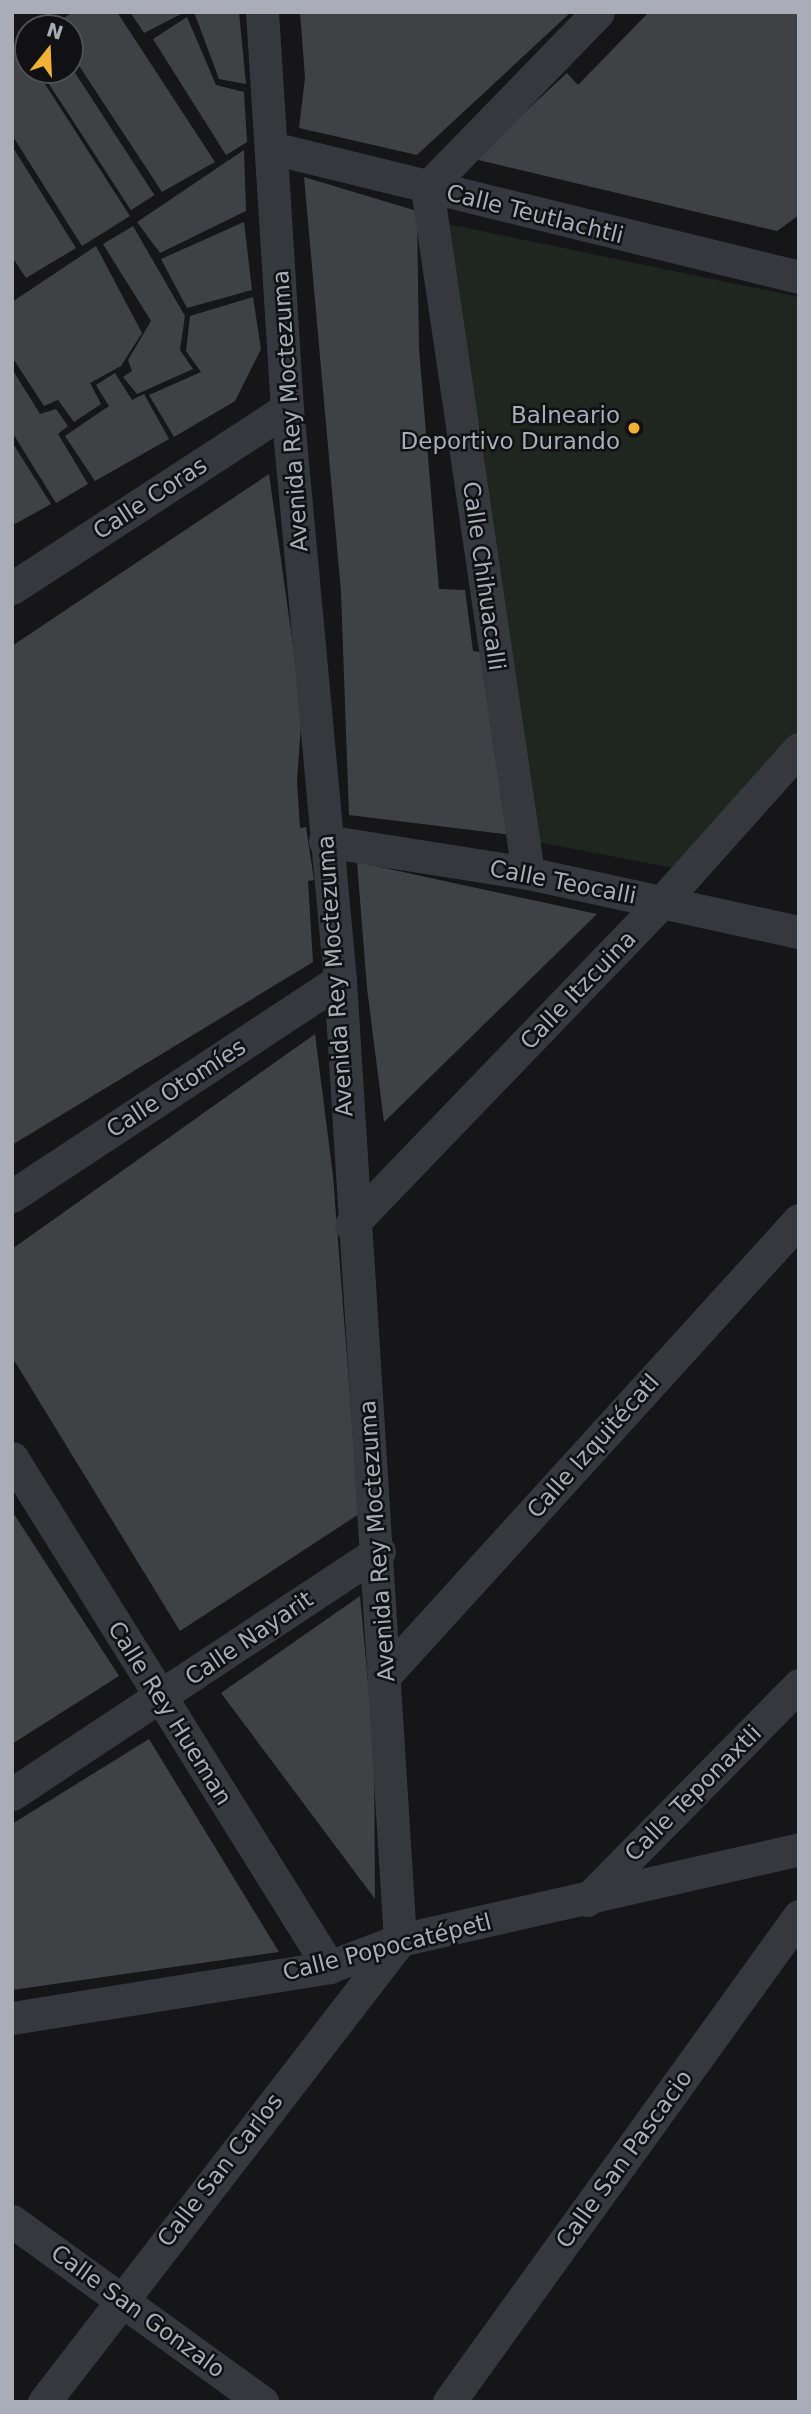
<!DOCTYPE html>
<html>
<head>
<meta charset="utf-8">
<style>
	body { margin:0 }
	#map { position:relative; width:811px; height:2414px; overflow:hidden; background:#161618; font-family:"DejaVu Sans",sans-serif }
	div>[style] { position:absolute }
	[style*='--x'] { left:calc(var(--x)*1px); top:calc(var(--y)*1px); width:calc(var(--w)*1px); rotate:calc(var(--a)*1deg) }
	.green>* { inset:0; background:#1e261f }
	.building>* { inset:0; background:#404145; transform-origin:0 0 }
	.minor>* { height:33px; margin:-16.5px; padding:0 16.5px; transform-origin:16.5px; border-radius:16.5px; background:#37383d }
	.dots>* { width:19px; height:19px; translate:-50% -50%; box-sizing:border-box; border:4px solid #111113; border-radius:50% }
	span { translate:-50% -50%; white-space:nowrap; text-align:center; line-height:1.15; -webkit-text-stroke:5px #111113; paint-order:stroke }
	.street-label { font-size:23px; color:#a8adb8 }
	.poi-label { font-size:23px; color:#a8adb8 }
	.right { translate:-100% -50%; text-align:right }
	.frame { position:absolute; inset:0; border:14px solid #a8adb8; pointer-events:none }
	.north { position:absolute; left:14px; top:14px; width:70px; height:70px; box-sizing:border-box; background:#111113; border:2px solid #4d4f55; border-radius:50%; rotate:18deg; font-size:19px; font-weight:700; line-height:28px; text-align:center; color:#a8adb8 }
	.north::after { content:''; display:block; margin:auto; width:24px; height:32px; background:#f2b134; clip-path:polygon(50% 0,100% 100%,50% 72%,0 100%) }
</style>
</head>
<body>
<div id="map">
	<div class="green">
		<div style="clip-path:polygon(443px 223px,799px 297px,799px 730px,674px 868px,526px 840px)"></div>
	</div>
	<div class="building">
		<div style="clip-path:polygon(73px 12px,117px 12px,215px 162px,162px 192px,70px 52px,70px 28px,53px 25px)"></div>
		<div style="clip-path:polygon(130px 12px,185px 12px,144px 33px)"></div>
		<div style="clip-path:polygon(194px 12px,239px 12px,246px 84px,219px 79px)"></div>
		<div style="clip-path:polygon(300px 12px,571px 12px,417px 155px,299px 128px,305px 78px)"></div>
		<div style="clip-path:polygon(649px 12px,799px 12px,799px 215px,777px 231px,474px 159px,567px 73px,578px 85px)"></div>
		<div style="clip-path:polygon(187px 17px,216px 85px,244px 92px,247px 142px,226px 155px,153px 39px)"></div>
		<div style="clip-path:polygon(20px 46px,28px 70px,36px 70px,130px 216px,82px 246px,12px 135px,12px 51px)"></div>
		<div style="left:70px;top:65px;width:155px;height:28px;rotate:57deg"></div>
		<div style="clip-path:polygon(12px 146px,76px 248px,26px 278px,12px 257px)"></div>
		<div style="clip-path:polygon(244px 150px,246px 211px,160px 253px,137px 222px)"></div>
		<div style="clip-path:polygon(304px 177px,417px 211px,419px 348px,439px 589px,465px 590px,473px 651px,485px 653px,512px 835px,349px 815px,341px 592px)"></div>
		<div style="clip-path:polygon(244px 222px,252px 290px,187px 308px,161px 259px)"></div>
		<div style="clip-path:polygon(133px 226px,185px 316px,180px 350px,193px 369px,137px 394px,123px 377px,132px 371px,128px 360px,151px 321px,103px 244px)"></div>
		<div style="clip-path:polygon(96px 246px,142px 333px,121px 366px,90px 383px,101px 404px,74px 422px,58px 400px,44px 406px,12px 357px,12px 302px)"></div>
		<div style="clip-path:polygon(253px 297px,261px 349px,235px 401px,174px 437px,149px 395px,201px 372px,186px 351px,190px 316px)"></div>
		<div style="clip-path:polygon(12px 369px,40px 414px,56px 409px,68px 426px,58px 434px,88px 484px,56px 503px,12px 432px)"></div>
		<div style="clip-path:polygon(115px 373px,132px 400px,144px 394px,169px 439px,95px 481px,65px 436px,109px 406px,96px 385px)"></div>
		<div style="clip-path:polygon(12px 442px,51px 504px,15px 524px,12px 519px)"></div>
		<div style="clip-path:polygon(269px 474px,302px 710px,297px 782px,300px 828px,306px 827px,314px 880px,308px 881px,313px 962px,12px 1145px,12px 646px)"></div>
		<div style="clip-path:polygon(357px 862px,597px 914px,384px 1122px,367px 988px)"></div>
		<div style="clip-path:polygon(315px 1034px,333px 1176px,359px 1514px,180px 1631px,12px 1357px,12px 1249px)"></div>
		<div style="clip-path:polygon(12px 1511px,119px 1676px,12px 1744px)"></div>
		<div style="clip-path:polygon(360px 1596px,374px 1749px,375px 1899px,221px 1693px)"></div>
		<div style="clip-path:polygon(149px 1739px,279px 1952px,12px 1990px,12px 1824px)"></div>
	</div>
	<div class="minor">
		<div style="--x:272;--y:148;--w:543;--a:13.75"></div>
		<div style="--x:12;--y:588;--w:328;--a:-33.1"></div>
		<div style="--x:325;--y:841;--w:206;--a:9"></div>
		<div style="--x:528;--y:873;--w:277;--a:12.3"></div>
		<div style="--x:528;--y:873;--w:692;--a:-98.39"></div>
		<div style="--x:427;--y:188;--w:245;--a:-45.8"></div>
		<div style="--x:12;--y:1196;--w:393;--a:-33.4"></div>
		<div style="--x:351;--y:1225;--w:448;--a:-46.1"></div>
		<div style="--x:662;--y:902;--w:205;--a:-48.2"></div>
		<div style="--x:12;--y:1458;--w:600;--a:58.09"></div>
		<div style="--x:388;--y:1672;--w:611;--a:-47.72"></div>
		<div style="--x:12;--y:1794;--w:440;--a:-33.5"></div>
		<div style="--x:587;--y:1900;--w:302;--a:-45.4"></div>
		<div style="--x:12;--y:2018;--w:321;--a:-9.1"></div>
		<div style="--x:329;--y:1967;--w:76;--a:-20.8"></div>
		<div style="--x:400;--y:1940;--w:409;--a:-12.8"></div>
		<div style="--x:12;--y:2221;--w:309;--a:35.9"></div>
		<div style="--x:44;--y:2402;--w:583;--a:-52.38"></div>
		<div style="--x:400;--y:1940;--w:962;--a:-93.58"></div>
		<div style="--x:340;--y:980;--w:573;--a:-95.3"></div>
		<div style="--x:287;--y:409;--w:398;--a:-93.6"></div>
		<div style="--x:449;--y:2402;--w:599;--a:-54.24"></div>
	</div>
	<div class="dots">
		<div style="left:634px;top:428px;background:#f2b134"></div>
	</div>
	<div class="street-label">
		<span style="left:535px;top:214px;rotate:14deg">Calle Teutlachtli</span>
		<span style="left:290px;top:411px;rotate:-94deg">Avenida Rey Moctezuma</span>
		<span style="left:150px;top:498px;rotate:-33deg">Calle Coras</span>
		<span style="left:484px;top:576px;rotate:82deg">Calle Chihuacalli</span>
		<span style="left:563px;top:882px;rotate:11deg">Calle Teocalli</span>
		<span style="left:335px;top:976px;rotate:-94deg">Avenida Rey Moctezuma</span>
		<span style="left:578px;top:990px;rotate:-46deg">Calle Itzcuina</span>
		<span style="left:176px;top:1088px;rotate:-33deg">Calle Otomíes</span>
		<span style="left:593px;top:1446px;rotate:-48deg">Calle Izquitécatl</span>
		<span style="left:377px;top:1541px;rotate:-94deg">Avenida Rey Moctezuma</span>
		<span style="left:249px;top:1638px;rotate:-34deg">Calle Nayarit</span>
		<span style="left:170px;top:1713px;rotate:58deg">Calle Rey Hueman</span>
		<span style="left:693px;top:1793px;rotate:-45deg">Calle Teponaxtli</span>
		<span style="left:387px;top:1947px;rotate:-14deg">Calle Popocatépetl</span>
		<span style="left:624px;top:2159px;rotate:-54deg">Calle San Pascacio</span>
		<span style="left:220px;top:2170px;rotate:-52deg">Calle San Carlos</span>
		<span style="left:138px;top:2311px;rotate:36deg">Calle San Gonzalo</span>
	</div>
	<div class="poi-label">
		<span class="right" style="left:620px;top:428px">Balneario<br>Deportivo Durando</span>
	</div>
	<div class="frame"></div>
	<div class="north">N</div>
</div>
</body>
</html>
